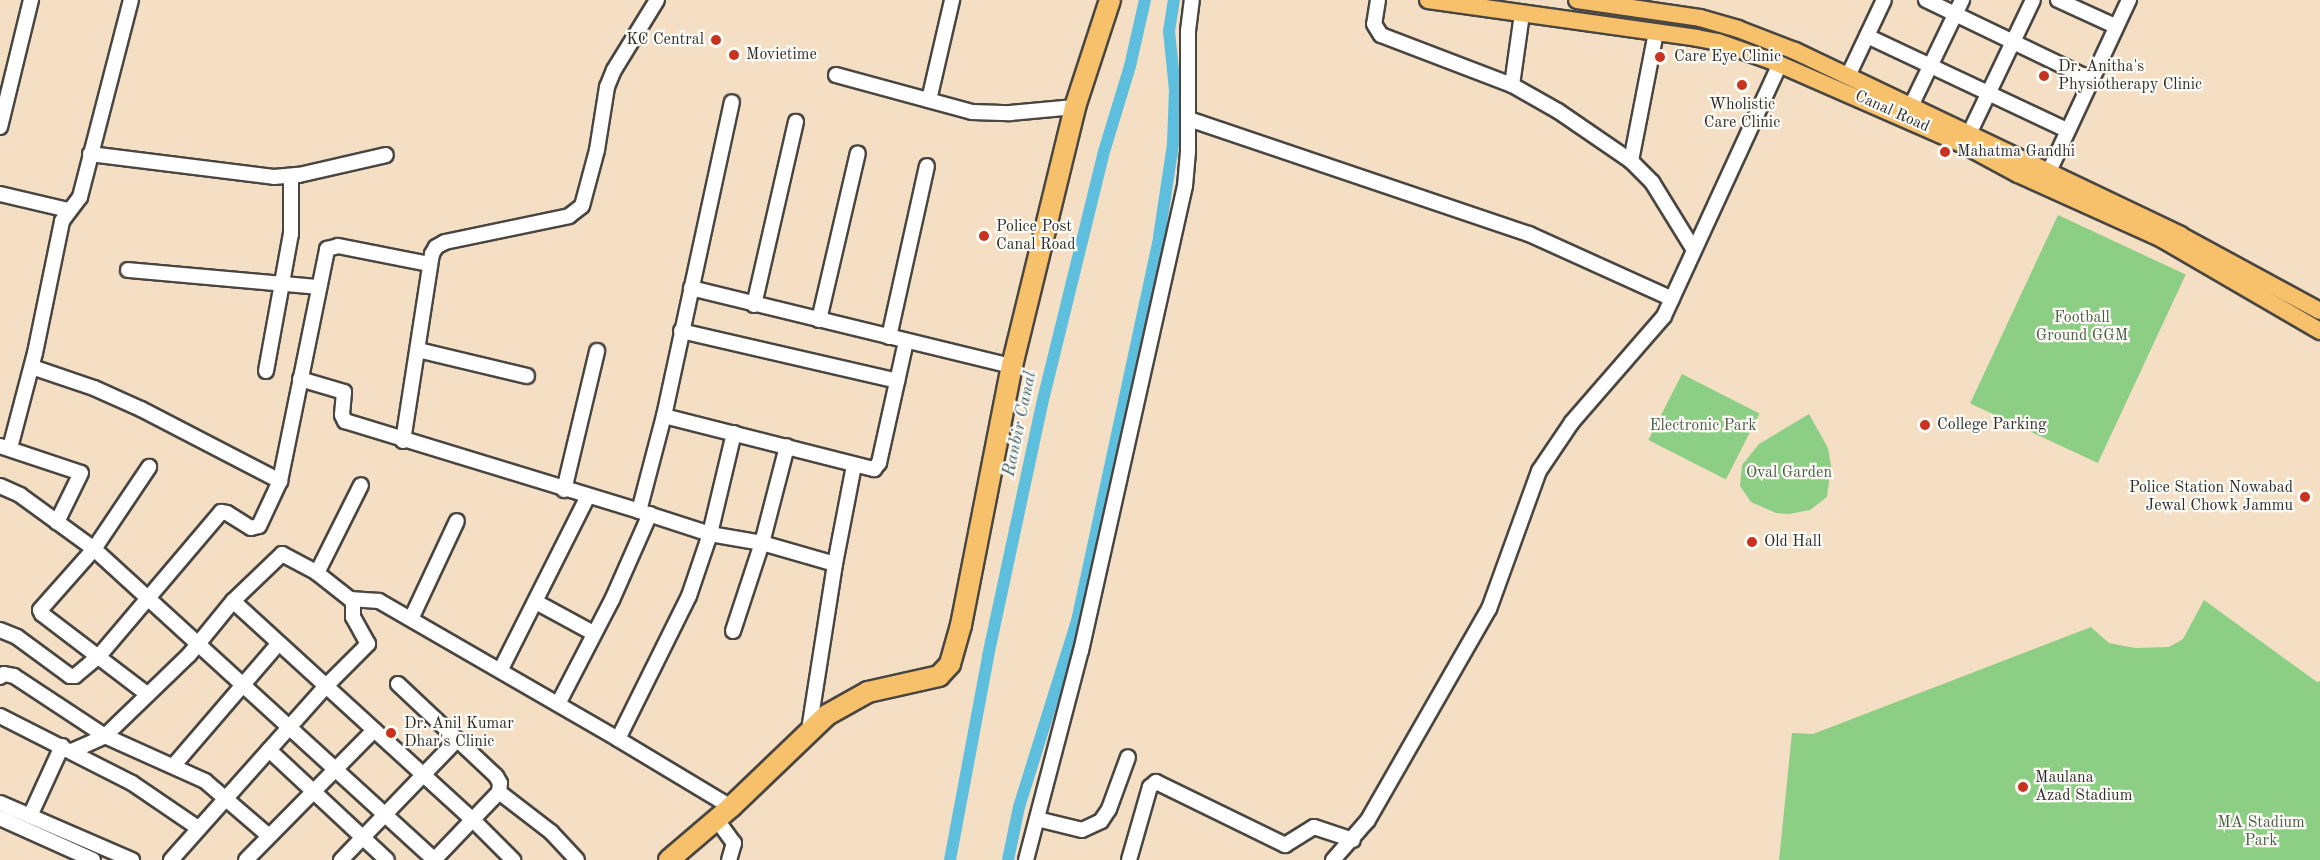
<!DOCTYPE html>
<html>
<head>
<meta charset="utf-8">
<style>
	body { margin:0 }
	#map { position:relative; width:2320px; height:860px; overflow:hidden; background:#f5dfc4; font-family:"Old Standard TT",serif }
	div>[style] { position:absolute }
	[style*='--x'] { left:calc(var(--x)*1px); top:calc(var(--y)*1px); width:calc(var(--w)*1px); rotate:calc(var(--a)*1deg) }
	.green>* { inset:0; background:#8dce85; transform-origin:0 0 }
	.canal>* { height:12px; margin:-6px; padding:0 6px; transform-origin:6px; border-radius:6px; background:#5ebedd }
	.roads { filter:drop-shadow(2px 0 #494642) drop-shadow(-2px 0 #494642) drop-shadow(0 2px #494642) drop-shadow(0 -2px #494642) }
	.minor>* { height:14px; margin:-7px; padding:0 7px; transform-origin:7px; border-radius:7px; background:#fff }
	.major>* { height:16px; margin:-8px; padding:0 8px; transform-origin:8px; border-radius:8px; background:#f7c06b }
	.highway>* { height:20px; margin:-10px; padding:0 10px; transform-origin:10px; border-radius:10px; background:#f7c06b }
	.dots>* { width:16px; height:16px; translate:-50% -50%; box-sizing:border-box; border:3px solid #fdfcf7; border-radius:50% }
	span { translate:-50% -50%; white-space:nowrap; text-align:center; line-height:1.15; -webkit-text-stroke:4.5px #fdfcf7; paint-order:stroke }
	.poi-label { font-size:16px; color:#2b2b2b }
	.right { translate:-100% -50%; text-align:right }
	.left { translate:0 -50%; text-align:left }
	.street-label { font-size:16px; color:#2b2b2b }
	.park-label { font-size:16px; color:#485c46 }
	.water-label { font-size:18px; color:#3d5e69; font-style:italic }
</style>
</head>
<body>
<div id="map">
	<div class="green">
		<div style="left:2058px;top:215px;width:141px;height:208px;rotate:25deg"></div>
		<div style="left:1682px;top:374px;width:87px;height:74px;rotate:27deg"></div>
		<div style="clip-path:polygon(1809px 414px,1828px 448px,1831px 466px,1827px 497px,1810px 510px,1789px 514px,1776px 513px,1751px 502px,1740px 486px,1742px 465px,1759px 444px)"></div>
		<div style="clip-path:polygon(2204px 600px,2317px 682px,2320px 681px,2320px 860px,1779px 860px,1792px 733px,1813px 734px,2091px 627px,2109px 643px,2135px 648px,2169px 647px,2183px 639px)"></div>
	</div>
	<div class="canal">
		<div style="--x:950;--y:860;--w:208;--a:-79.4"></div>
		<div style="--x:988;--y:656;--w:258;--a:-77.9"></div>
		<div style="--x:1042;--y:404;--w:256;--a:-76.2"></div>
		<div style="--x:1103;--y:155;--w:93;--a:-73.1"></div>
		<div style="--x:1130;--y:66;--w:68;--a:-77.2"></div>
		<div style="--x:1008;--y:860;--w:54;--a:-78.3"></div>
		<div style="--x:1019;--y:807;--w:195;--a:-72.7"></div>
		<div style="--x:1077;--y:621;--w:393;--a:-77.9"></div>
		<div style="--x:1159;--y:237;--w:94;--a:-81.4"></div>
		<div style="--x:1173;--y:144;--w:54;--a:-87.9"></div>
		<div style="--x:1175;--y:90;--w:59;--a:-95.8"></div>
		<div style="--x:1169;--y:31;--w:31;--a:-81"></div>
	</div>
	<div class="roads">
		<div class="minor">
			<div style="--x:1378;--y:0;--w:24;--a:99"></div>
			<div style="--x:1374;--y:24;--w:13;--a:58"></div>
			<div style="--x:1381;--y:35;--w:140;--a:20.9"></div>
			<div style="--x:1512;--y:85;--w:53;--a:29.5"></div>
			<div style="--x:1558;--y:111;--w:88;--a:34.4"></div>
			<div style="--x:1631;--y:161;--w:30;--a:45"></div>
			<div style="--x:1652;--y:182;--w:80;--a:58.3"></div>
			<div style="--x:1926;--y:0;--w:182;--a:25.7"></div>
			<div style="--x:2058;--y:0;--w:63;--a:24.5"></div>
			<div style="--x:1867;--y:36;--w:221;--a:25.2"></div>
			<div style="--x:836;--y:75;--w:141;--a:15.2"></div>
			<div style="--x:972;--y:112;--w:38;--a:2"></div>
			<div style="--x:1010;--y:113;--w:65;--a:-5.3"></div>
			<div style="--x:1848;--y:76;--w:84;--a:-64.7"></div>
			<div style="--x:1512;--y:85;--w:72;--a:-82"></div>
			<div style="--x:929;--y:100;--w:103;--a:-77"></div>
			<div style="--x:1911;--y:106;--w:118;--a:-64.3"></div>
			<div style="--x:1189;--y:119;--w:359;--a:18.7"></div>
			<div style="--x:1529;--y:234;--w:157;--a:24.4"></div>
			<div style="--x:0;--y:127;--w:131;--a:-76.3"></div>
			<div style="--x:1969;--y:134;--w:148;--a:-64.5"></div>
			<div style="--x:90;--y:154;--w:185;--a:7.1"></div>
			<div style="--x:274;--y:177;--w:25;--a:-5"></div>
			<div style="--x:299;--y:175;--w:89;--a:-12.9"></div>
			<div style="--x:1631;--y:161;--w:131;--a:-79"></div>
			<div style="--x:2045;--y:180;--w:199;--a:-65"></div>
			<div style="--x:0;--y:194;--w:70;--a:13.2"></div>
			<div style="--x:128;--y:270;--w:191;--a:5.1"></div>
			<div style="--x:691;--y:288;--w:330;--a:13.7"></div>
			<div style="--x:754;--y:305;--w:188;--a:-77.1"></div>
			<div style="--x:819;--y:320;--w:171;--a:-76.9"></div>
			<div style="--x:681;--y:331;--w:222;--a:13"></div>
			<div style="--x:889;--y:337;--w:175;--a:-77.5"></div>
			<div style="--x:418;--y:350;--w:112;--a:13.4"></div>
			<div style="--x:32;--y:367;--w:65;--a:18.7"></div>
			<div style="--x:94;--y:388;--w:51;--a:24.1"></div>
			<div style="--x:141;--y:409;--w:157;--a:27.4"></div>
			<div style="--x:266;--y:371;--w:139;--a:-79.7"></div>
			<div style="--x:291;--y:234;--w:58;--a:-90"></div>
			<div style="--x:300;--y:379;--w:46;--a:16.5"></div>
			<div style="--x:344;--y:392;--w:23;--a:95"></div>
			<div style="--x:342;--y:415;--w:7;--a:63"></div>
			<div style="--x:345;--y:421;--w:307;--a:17"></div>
			<div style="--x:664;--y:416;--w:217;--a:14.2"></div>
			<div style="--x:874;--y:469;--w:8;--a:-50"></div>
			<div style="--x:879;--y:463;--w:125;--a:-77.5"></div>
			<div style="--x:734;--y:433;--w:104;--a:103.4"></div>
			<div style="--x:710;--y:534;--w:53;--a:9.8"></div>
			<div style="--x:762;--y:543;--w:76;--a:16"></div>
			<div style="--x:403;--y:441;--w:189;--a:-81.2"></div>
			<div style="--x:432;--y:254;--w:8;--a:-60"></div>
			<div style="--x:436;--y:247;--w:10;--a:-29"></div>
			<div style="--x:445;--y:242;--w:127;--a:-11.8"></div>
			<div style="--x:569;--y:216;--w:16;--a:-38"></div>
			<div style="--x:582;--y:206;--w:58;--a:-75"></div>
			<div style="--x:597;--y:150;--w:64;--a:-81"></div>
			<div style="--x:607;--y:87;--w:18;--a:-68"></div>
			<div style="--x:614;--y:70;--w:82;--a:-58.4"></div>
			<div style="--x:0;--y:446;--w:85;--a:18.4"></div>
			<div style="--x:81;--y:473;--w:55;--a:116.1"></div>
			<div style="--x:10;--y:448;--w:98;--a:-75.3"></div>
			<div style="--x:35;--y:353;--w:135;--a:-78.4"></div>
			<div style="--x:62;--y:221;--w:30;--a:-53"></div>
			<div style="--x:80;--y:197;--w:203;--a:-75.5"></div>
			<div style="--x:0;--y:486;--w:22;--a:24"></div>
			<div style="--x:20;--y:495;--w:92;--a:36.1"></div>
			<div style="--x:94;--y:549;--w:462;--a:42.4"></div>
			<div style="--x:564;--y:490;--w:143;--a:-76.6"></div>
			<div style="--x:317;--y:573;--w:98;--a:-63.4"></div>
			<div style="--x:233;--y:601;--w:325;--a:42.4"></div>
			<div style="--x:473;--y:820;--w:57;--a:45"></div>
			<div style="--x:536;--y:602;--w:65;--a:28.5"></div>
			<div style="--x:411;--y:619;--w:108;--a:-64.9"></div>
			<div style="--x:0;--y:630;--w:18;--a:22"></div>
			<div style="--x:17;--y:637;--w:66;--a:36.3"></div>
			<div style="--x:70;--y:676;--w:5;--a:0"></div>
			<div style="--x:75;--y:676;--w:31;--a:-40"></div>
			<div style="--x:99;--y:656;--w:189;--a:-49.7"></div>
			<div style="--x:221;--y:512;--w:6;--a:9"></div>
			<div style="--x:227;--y:513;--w:28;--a:32"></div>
			<div style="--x:251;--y:528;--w:8;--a:-14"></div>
			<div style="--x:259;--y:526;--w:50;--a:-65"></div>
			<div style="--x:280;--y:481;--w:237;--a:-78.5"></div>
			<div style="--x:327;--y:249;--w:11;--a:-15"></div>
			<div style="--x:338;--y:246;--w:93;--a:11.2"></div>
			<div style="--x:733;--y:631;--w:93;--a:-71.8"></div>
			<div style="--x:762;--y:543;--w:100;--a:-75.5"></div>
			<div style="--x:501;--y:669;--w:194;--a:-63.3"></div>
			<div style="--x:0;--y:677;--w:5;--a:-37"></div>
			<div style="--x:4;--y:674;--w:10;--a:11"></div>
			<div style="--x:14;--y:676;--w:109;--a:33.4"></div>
			<div style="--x:105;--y:736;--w:110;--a:24.2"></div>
			<div style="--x:205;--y:781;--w:84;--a:40.7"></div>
			<div style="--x:398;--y:684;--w:134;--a:43.2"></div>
			<div style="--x:496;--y:776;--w:8;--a:60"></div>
			<div style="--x:500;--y:783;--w:9;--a:96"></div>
			<div style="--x:147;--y:694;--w:132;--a:-142.7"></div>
			<div style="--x:42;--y:614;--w:4;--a:-117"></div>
			<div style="--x:40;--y:610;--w:81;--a:-48.5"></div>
			<div style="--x:94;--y:549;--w:99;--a:-56.1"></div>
			<div style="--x:558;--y:704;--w:117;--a:-62.6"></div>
			<div style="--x:612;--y:600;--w:94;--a:-66.2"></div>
			<div style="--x:0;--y:716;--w:148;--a:26.9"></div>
			<div style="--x:132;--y:783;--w:80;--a:34.3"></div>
			<div style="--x:809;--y:730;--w:168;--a:-81.1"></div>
			<div style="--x:835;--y:564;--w:101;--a:-79.1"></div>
			<div style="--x:269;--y:750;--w:161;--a:43"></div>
			<div style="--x:72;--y:751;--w:36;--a:-24"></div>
			<div style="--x:105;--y:736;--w:117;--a:-44"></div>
			<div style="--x:189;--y:655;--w:70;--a:-50.8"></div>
			<div style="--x:233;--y:601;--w:68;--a:-43.8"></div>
			<div style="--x:282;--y:554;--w:40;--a:28"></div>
			<div style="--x:317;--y:573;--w:42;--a:38.2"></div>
			<div style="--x:350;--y:599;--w:29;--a:4"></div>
			<div style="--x:379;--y:601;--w:276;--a:30"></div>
			<div style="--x:174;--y:765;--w:160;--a:-49.3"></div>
			<div style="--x:0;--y:803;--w:144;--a:23.4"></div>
			<div style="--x:731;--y:807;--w:132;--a:-149"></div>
			<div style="--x:618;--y:739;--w:160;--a:-63.6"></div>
			<div style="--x:689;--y:596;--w:65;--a:-71.3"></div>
			<div style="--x:710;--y:534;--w:75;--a:-162.1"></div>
			<div style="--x:639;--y:511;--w:98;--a:-75.3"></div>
			<div style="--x:664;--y:416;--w:321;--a:-77.8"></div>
			<div style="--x:30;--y:816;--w:77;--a:-65.4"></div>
			<div style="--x:0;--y:818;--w:102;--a:24.3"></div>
			<div style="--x:1037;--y:819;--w:46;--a:13.7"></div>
			<div style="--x:1082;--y:830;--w:21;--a:-25"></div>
			<div style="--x:1101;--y:821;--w:14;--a:-56"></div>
			<div style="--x:1109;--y:809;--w:55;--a:-69.9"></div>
			<div style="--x:717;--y:820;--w:29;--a:54"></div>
			<div style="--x:734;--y:843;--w:18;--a:106"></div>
			<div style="--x:171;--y:860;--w:232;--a:-48.3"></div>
			<div style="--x:325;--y:687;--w:61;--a:-45"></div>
			<div style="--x:368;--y:644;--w:31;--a:-119"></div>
			<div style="--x:353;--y:617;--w:17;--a:-90"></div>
			<div style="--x:246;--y:860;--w:181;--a:-45.4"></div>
			<div style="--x:341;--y:860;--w:168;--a:-46"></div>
			<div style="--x:434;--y:860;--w:94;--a:-46.3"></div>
			<div style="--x:499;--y:792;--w:66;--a:37.6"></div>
			<div style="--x:551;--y:832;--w:38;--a:47"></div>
			<div style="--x:1026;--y:860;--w:216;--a:-75.3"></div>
			<div style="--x:1081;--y:651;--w:476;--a:-77.4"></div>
			<div style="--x:1185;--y:186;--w:36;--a:-85"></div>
			<div style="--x:1188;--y:150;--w:119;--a:-90"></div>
			<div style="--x:1188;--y:31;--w:31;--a:-83"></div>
			<div style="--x:1129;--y:860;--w:76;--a:-74"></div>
			<div style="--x:1150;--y:787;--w:8;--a:-40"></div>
			<div style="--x:1156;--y:782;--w:144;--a:26"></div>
			<div style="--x:1285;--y:845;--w:34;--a:-32"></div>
			<div style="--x:1314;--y:827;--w:41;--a:18.4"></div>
			<div style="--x:1333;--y:860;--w:53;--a:-48.8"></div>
			<div style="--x:1368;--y:820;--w:243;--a:-60.2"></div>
			<div style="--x:1489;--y:609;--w:147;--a:-70.1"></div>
			<div style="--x:1539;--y:471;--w:59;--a:-56"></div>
			<div style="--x:1572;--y:422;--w:140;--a:-49"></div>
			<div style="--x:1664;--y:316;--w:277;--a:-65.3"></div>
		</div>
		<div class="major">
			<div style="--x:1428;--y:0;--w:272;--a:8"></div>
			<div style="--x:1697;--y:38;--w:21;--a:11"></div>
			<div style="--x:1718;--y:42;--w:57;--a:19.4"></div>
			<div style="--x:1772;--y:61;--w:210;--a:23.6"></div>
			<div style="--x:1964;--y:145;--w:61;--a:28.2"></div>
			<div style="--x:2018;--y:174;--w:158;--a:24.3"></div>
			<div style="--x:2162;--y:239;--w:183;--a:30.2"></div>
			<div style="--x:1577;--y:0;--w:124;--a:8.3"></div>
			<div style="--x:1700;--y:18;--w:40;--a:16"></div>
			<div style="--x:1738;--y:29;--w:61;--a:21.1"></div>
			<div style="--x:1795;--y:51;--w:427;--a:25.5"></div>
			<div style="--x:2180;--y:235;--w:159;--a:28.5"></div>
		</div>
		<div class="highway">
			<div style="--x:669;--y:860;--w:82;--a:-40.5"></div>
			<div style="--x:731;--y:807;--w:133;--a:-43.8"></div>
			<div style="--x:827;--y:715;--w:47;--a:-29.3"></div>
			<div style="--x:868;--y:692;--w:73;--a:-12.7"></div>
			<div style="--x:939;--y:676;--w:16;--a:-47"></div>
			<div style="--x:950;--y:664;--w:41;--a:-74.2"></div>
			<div style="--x:961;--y:625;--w:264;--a:-78.9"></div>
			<div style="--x:1012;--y:366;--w:267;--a:-76.3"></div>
			<div style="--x:1075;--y:107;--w:113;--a:-71.9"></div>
		</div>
	</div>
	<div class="dots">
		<div style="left:716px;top:40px;background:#c8321e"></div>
		<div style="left:734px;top:55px;background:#c8321e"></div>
		<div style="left:1660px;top:57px;background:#c8321e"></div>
		<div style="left:2044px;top:76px;background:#c8321e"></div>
		<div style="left:1742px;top:85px;background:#c8321e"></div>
		<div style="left:1945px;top:152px;background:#c8321e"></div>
		<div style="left:984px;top:236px;background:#c8321e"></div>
		<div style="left:1925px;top:425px;background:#c8321e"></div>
		<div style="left:2305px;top:497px;background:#c8321e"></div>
		<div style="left:1752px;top:542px;background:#c8321e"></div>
		<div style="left:391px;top:733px;background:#c8321e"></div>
		<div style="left:2023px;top:787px;background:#c8321e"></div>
	</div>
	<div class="poi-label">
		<span class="right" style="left:704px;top:40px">KC Central</span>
		<span class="left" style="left:746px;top:55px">Movietime</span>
		<span class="left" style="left:1674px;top:57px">Care Eye Clinic</span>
		<span class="left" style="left:2058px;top:76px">Dr. Anitha's<br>Physiotherapy Clinic</span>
		<span style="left:1742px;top:114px">Wholistic<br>Care Clinic</span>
		<span class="left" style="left:1957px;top:152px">Mahatma Gandhi</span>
		<span class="left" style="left:996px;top:236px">Police Post<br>Canal Road</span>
		<span class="left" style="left:1937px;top:425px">College Parking</span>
		<span class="right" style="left:2293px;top:497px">Police Station Nowabad<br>Jewal Chowk Jammu</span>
		<span class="left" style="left:1764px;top:542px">Old Hall</span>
		<span class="left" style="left:404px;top:733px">Dr. Anil Kumar<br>Dhar's Clinic</span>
		<span class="left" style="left:2035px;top:787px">Maulana<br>Azad Stadium</span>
	</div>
	<div class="street-label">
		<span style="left:1892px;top:112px;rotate:24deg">Canal Road</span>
	</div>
	<div class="park-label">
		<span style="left:2082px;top:327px">Football<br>Ground GGM</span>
		<span style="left:1703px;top:426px">Electronic Park</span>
		<span style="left:1789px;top:473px">Oval Garden</span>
		<span style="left:2261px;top:832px">MA Stadium<br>Park</span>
	</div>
	<div class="water-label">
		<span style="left:1020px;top:424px;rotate:-78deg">Ranbir Canal</span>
	</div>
</div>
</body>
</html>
